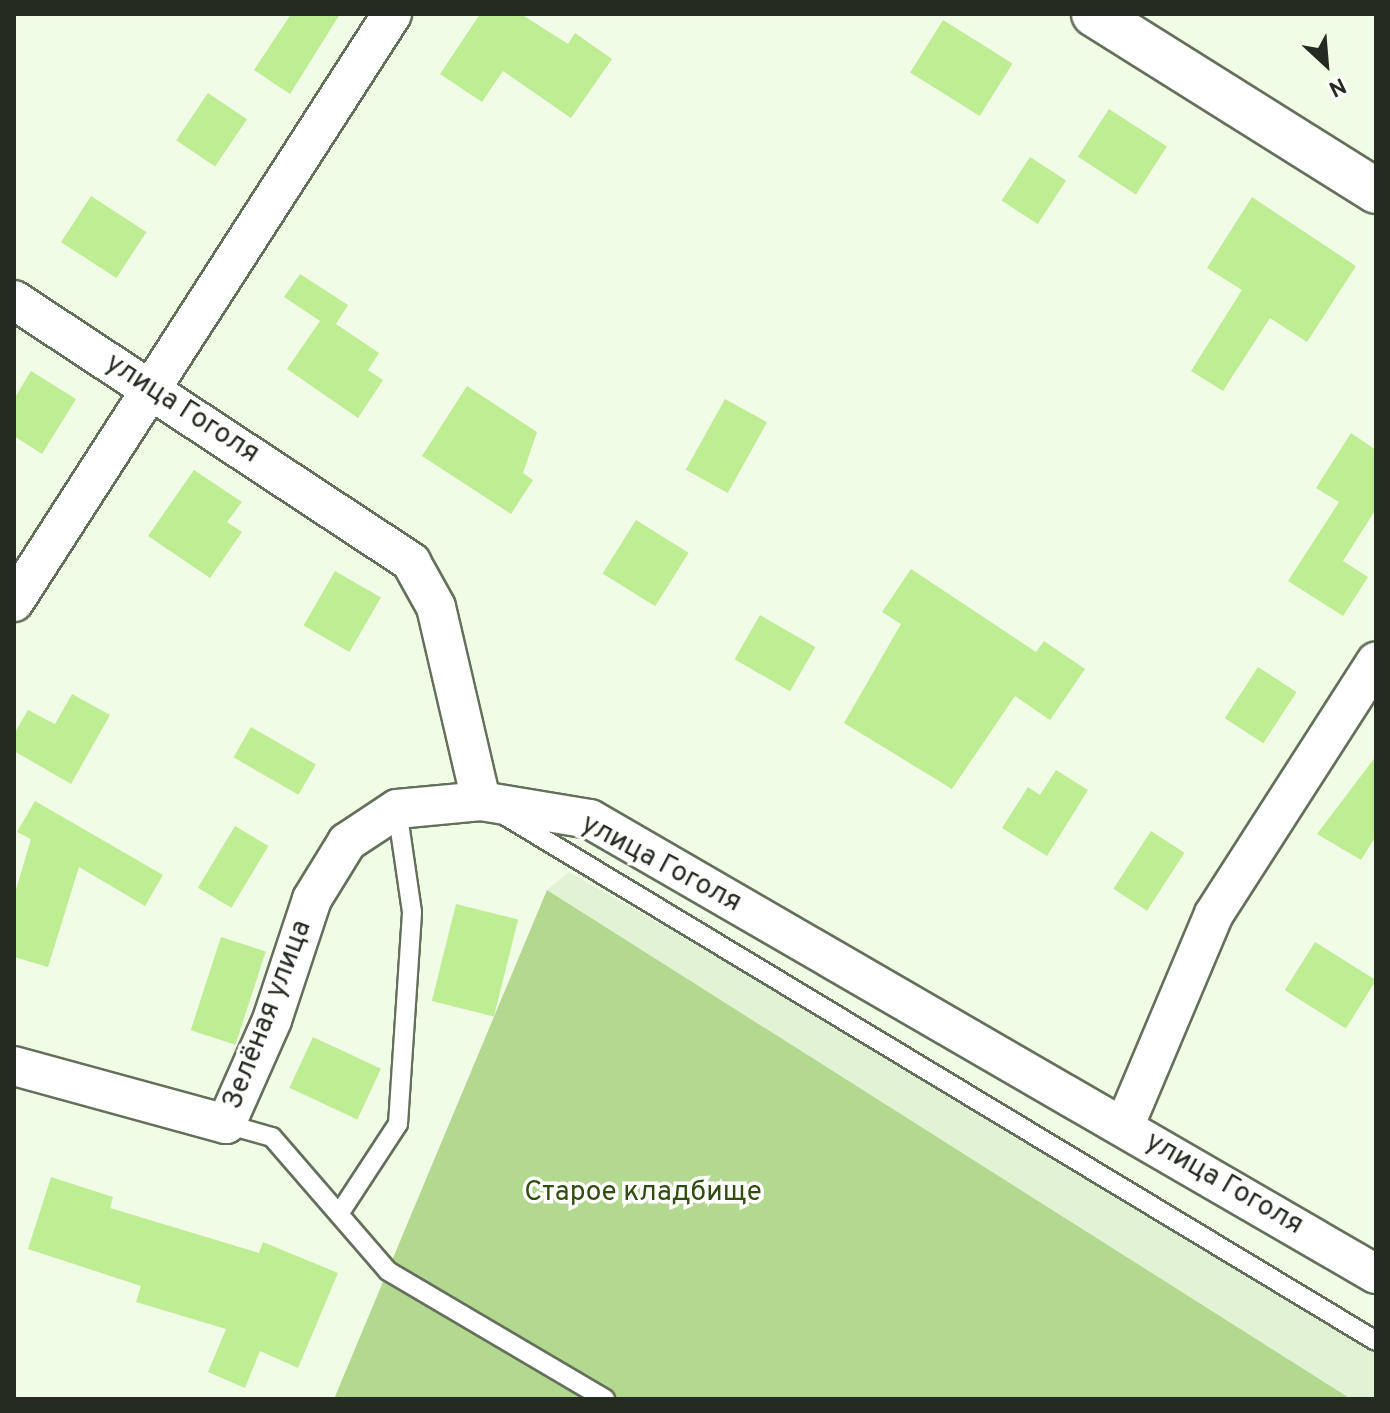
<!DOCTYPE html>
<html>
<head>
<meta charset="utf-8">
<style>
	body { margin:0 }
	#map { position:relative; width:1390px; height:1413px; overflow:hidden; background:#f0fce5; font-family:Overpass,sans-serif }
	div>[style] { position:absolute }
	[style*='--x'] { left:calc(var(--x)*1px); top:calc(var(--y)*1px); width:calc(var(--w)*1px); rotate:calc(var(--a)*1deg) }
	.built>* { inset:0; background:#e2f2d5 }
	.green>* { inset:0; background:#b3d990 }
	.building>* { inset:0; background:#bfed94; transform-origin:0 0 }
	.roads { filter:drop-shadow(2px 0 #65705c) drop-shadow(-2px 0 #65705c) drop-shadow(0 2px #65705c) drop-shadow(0 -2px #65705c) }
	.lane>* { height:18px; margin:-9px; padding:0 9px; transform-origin:9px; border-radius:9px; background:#fff }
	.street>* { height:38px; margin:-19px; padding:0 19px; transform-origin:19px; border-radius:19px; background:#fff }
	.secondary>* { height:44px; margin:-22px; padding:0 22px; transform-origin:22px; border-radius:22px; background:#fff }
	span { translate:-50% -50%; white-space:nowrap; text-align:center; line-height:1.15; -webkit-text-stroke:7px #fff; paint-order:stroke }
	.street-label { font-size:28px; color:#262b22 }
	.park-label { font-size:28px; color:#324d0f }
	.frame { position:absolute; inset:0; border:16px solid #262b22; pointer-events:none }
	.north { position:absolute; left:1286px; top:24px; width:80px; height:80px; -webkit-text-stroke:6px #fff; paint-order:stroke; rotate:154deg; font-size:22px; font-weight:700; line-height:32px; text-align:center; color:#262b22 }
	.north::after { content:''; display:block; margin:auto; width:28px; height:36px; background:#262b22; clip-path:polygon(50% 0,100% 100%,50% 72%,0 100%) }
</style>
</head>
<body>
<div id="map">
	<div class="built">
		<div style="clip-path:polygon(569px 872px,1376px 1331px,1376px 1399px,1351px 1399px,547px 890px)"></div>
	</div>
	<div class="green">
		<div style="clip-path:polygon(547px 890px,1351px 1399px,334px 1399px)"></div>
	</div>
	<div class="building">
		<div style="clip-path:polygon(291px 14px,340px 14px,290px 94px,254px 70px)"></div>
		<div style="clip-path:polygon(480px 14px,521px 14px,568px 44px,575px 33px,612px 59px,571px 118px,503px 71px,482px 102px,440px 74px)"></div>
		<div style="left:943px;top:20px;width:82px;height:62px;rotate:32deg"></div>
		<div style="left:208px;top:93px;width:47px;height:57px;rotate:34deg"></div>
		<div style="left:1109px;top:109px;width:69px;height:57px;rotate:33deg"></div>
		<div style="left:1030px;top:157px;width:43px;height:52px;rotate:33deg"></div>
		<div style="left:91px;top:196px;width:66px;height:55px;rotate:33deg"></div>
		<div style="clip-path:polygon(1252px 197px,1356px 266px,1307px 342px,1270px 318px,1223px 391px,1191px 371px,1242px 290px,1207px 268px)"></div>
		<div style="clip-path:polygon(300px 274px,348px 305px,336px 324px,379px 353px,368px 370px,383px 380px,358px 418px,287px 369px,320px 321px,284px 297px)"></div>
		<div style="clip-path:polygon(31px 371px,76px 399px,42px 454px,14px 436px,14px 399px)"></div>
		<div style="clip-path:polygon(467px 386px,537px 432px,523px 473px,533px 480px,511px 514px,422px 456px)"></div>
		<div style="left:725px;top:399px;width:48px;height:81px;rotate:29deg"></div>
		<div style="clip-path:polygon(1351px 433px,1376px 450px,1376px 509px,1343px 561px,1368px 577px,1343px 616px,1288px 581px,1339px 502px,1316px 488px)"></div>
		<div style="clip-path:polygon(194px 470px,242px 502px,227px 522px,242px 532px,210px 578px,148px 536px)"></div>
		<div style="left:636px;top:520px;width:62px;height:63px;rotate:32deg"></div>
		<div style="clip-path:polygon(911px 569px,1036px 652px,1044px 641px,1085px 669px,1050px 720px,1015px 696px,952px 789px,844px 723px,901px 624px,882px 612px)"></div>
		<div style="left:335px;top:571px;width:53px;height:63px;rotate:30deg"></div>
		<div style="left:760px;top:615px;width:64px;height:51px;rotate:30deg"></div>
		<div style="left:1258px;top:667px;width:46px;height:61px;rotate:33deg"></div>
		<div style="clip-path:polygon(72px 694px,110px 715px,71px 784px,14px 751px,14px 734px,28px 710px,55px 724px)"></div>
		<div style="left:251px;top:727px;width:75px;height:35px;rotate:30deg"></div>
		<div style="clip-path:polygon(1376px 756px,1376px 836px,1361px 860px,1317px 834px)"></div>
		<div style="clip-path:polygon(1056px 770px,1088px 790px,1047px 856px,1002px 828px,1028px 787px,1040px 795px)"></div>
		<div style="clip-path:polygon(35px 801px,163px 875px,145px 906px,79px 867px,48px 967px,14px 957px,14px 896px,31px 839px,17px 832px)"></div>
		<div style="left:235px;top:826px;width:39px;height:72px;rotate:31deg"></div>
		<div style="left:1151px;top:831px;width:40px;height:69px;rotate:33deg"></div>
		<div style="left:456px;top:904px;width:64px;height:100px;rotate:14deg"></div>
		<div style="left:221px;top:937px;width:47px;height:98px;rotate:18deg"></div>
		<div style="left:1315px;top:942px;width:72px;height:57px;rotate:32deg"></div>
		<div style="left:313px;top:1037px;width:75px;height:56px;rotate:25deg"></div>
		<div style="clip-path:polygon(51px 1177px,113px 1197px,110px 1208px,259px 1253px,263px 1242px,338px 1273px,298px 1368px,260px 1351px,245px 1388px,208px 1372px,226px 1329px,136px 1302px,141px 1286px,28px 1249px)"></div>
	</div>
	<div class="roads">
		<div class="lane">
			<div style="--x:504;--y:815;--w:1018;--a:31.1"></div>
			<div style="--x:226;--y:1124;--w:48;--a:15.8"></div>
			<div style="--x:272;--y:1137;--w:177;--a:49.1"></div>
			<div style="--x:388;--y:1271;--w:252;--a:30.5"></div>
			<div style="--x:339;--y:1214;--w:108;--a:-56.8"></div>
			<div style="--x:398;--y:1124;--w:212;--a:-86.2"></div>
			<div style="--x:412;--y:912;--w:104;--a:-98.3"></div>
		</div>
		<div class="street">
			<div style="--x:14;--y:300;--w:476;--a:33.4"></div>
			<div style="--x:411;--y:562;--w:51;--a:60.9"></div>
			<div style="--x:436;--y:607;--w:199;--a:76.9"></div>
			<div style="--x:14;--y:602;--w:699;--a:-57.26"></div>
			<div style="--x:14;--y:1066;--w:220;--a:15.3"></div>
			<div style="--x:226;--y:1124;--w:114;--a:-66.1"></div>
			<div style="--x:272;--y:1020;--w:127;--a:-71.7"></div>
			<div style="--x:312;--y:899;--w:67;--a:-58.4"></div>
			<div style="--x:347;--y:842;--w:60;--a:-33.4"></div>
			<div style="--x:397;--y:809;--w:84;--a:-5.4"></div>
			<div style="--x:481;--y:801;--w:110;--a:9.4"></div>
			<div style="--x:590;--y:819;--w:908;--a:30.07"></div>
			<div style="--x:1124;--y:1127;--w:231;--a:-67.1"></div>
			<div style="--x:1214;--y:914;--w:300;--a:-57.3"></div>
		</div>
		<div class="secondary">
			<div style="--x:1094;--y:14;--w:333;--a:32.1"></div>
		</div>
	</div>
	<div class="street-label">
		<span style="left:182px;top:409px;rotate:33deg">улица Гоголя</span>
		<span style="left:661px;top:864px;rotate:28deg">улица Гоголя</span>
		<span style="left:268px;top:1015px;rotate:-69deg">Зелёная улица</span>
		<span style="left:1224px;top:1184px;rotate:30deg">улица Гоголя</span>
	</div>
	<div class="park-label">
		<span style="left:643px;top:1193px">Старое кладбище</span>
	</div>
	<div class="frame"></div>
	<div class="north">N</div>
</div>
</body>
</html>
